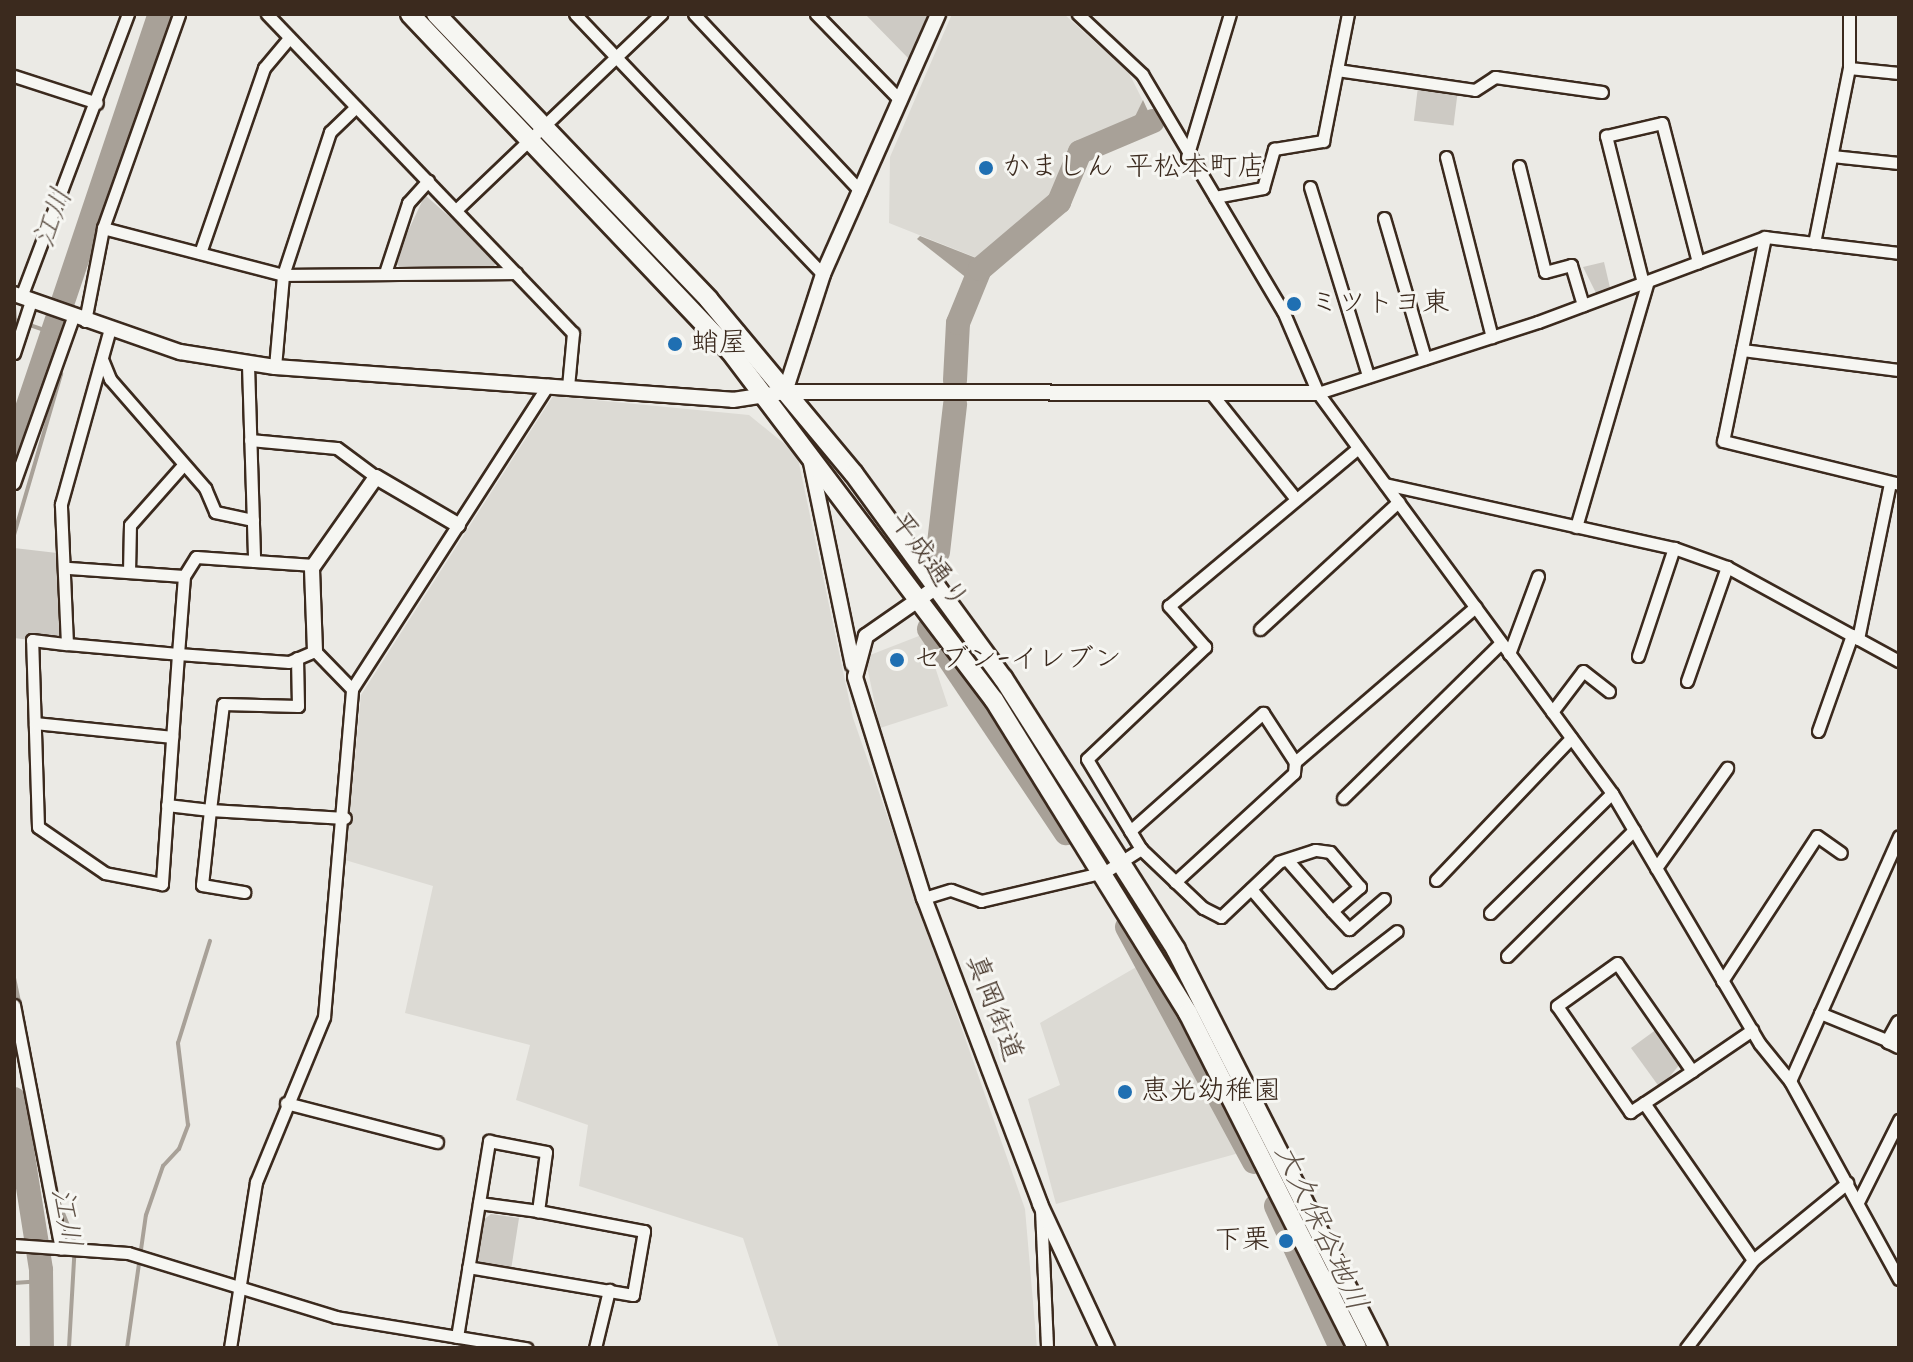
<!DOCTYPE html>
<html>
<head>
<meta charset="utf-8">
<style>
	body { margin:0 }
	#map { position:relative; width:1913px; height:1362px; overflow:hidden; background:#ebeae5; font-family:Kalam,"Klee One",sans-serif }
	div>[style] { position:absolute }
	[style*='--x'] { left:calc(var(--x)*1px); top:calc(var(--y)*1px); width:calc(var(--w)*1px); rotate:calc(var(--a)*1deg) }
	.built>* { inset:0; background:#dcdad4 }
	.green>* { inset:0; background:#cdcac4; transform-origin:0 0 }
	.water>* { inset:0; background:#a8a198 }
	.stream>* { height:4px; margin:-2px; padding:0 2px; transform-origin:2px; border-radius:2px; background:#a8a198 }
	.river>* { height:24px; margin:-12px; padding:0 12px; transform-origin:12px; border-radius:12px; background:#a8a198 }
	.roads { filter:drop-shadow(2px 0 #3b2a1e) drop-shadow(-2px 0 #3b2a1e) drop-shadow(0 2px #3b2a1e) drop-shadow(0 -2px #3b2a1e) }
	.minor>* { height:11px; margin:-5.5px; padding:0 5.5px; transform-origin:5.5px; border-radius:5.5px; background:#f6f6f2 }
	.tertiary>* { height:14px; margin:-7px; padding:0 7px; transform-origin:7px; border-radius:7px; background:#f6f6f2 }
	.primary>* { height:18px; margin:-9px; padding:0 9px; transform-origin:9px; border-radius:9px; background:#f6f6f2 }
	.dots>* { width:22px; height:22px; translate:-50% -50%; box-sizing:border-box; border:4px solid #f6f6f2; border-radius:50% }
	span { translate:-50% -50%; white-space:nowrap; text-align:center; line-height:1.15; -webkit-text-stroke:6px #f6f6f2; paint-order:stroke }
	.poi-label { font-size:28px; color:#3b2a1e }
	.left { translate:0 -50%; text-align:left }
	.right { translate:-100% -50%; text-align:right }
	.street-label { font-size:28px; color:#3b2a1e }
	.water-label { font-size:30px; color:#615449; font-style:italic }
	.frame { position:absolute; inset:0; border:16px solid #3b2a1e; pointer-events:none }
</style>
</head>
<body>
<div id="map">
	<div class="built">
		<div style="clip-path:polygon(952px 14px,1064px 14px,1129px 73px,1153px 121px,1079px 152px,1061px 200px,982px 260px,889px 223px,890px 157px)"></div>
		<div style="clip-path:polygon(553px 396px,749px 415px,797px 454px,853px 718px,1025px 1209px,1037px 1348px,779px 1348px,743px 1238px,579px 1186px,588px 1125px,516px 1100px,530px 1045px,405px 1013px,433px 886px,345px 860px,361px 695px)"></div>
		<div style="clip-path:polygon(924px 634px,948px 706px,880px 728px,865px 657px)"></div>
		<div style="clip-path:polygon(1138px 966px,1239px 1153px,1056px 1204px,1028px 1099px,1060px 1085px,1040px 1023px)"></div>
	</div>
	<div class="green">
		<div style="clip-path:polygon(865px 14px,928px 14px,910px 60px)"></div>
		<div style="left:1418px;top:87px;width:40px;height:34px;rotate:7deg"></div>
		<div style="clip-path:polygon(425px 195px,498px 260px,492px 269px,402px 270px,394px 261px)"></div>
		<div style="clip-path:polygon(1604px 262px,1611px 292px,1598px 297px,1583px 267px)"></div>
		<div style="clip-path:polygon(14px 548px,57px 553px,66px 582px,62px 635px,55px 643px,14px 638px)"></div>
		<div style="clip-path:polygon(1657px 1029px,1681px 1063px,1660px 1088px,1631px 1048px)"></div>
		<div style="clip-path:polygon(491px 1214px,519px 1218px,511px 1270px,482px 1266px,477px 1258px,483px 1220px)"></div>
	</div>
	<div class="water">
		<div style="clip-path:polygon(1143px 100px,1152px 120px,1128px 131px)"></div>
		<div style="clip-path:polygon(920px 236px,976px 258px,968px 279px,917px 239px)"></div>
	</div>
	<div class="stream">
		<div style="--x:968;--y:279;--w:11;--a:68"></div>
		<div style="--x:14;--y:307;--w:13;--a:86"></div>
		<div style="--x:15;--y:320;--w:36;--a:19"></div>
		<div style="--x:14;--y:535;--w:168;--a:-73.7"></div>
		<div style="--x:61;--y:374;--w:24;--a:-161"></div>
		<div style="--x:14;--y:978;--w:30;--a:78"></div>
		<div style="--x:31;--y:1063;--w:143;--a:78.7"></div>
		<div style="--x:59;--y:1203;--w:43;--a:68.2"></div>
		<div style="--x:75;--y:1243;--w:105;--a:93.3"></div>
		<div style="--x:14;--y:1283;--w:28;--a:-4"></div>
		<div style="--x:127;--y:1348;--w:134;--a:-81.9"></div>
		<div style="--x:146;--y:1215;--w:52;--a:-70.9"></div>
		<div style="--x:163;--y:1166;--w:23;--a:-47"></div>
		<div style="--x:179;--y:1149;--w:26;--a:-69"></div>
		<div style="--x:188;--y:1125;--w:83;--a:-97"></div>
		<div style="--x:178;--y:1043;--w:107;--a:-72.6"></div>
	</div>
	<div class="river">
		<div style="--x:955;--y:380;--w:57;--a:-87"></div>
		<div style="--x:958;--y:323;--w:58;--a:-67.8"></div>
		<div style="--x:980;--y:269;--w:104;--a:-40.3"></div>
		<div style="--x:1059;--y:202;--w:54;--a:-67.2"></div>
		<div style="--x:1080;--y:152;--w:79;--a:-23"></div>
		<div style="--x:14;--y:447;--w:457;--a:-71.4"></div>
		<div style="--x:938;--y:552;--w:149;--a:-83.4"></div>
		<div style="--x:929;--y:629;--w:246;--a:56.1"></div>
		<div style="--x:1127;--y:927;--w:267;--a:61.6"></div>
		<div style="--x:14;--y:1099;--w:173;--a:81"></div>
		<div style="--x:41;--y:1270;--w:78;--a:89.3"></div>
		<div style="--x:1276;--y:1206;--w:156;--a:65.4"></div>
	</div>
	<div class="roads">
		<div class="minor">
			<div style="--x:267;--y:14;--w:442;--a:46.2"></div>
			<div style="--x:573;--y:333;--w:54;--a:95.3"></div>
			<div style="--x:575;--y:14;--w:359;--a:46.4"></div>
			<div style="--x:694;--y:14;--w:243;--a:46.8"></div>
			<div style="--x:816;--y:14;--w:120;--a:45.7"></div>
			<div style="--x:1078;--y:14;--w:88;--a:43.2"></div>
			<div style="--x:1142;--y:74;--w:276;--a:59.3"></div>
			<div style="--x:1283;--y:311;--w:89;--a:66.9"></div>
			<div style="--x:1318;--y:393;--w:496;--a:53.7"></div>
			<div style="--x:1612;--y:793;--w:291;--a:59.5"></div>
			<div style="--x:1760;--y:1044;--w:48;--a:51"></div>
			<div style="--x:1790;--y:1081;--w:226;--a:61.2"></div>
			<div style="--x:1849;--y:68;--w:50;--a:5.7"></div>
			<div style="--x:1337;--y:70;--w:139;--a:8.2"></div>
			<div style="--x:1475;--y:90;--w:24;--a:-33"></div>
			<div style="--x:1495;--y:77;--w:108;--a:8"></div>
			<div style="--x:14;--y:76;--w:87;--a:18"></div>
			<div style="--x:1832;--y:156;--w:67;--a:6"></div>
			<div style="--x:1187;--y:157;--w:149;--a:-73.3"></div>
			<div style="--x:1446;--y:157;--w:186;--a:75.7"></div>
			<div style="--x:1519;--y:166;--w:109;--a:76.2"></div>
			<div style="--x:1545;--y:272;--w:27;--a:-15"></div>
			<div style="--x:1571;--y:265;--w:42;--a:73.3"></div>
			<div style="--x:1310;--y:187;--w:198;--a:72.9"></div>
			<div style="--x:1215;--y:197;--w:49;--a:-10.6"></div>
			<div style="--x:1263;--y:188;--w:41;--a:-74.2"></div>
			<div style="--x:1274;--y:149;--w:50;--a:-9.3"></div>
			<div style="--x:1323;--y:141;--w:129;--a:-78.9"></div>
			<div style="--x:456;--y:210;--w:284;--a:-43.7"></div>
			<div style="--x:1384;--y:218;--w:146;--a:73.7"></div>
			<div style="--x:103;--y:228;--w:186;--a:14.6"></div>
			<div style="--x:283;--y:275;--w:233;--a:-0.5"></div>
			<div style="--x:1765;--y:237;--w:208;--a:101.6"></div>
			<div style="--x:1723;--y:441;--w:181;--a:13.7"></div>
			<div style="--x:1814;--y:243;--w:178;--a:-78.7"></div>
			<div style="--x:1849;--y:68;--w:54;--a:-90"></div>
			<div style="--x:200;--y:253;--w:196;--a:-70.9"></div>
			<div style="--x:264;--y:68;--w:39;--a:-50"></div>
			<div style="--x:385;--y:273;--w:74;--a:-71.8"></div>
			<div style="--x:408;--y:203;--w:30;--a:-48"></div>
			<div style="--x:1643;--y:283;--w:152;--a:-104.1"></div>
			<div style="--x:1606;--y:136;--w:57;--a:-13.1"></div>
			<div style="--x:1662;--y:123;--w:144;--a:75.5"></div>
			<div style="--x:21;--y:297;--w:303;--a:-69.3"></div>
			<div style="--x:85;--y:321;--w:95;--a:-79"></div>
			<div style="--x:103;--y:228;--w:227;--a:-70.4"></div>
			<div style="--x:1742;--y:350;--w:158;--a:7.3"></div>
			<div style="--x:14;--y:353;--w:55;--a:-71.9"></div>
			<div style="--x:102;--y:359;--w:22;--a:68"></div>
			<div style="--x:110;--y:379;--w:145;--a:48.9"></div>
			<div style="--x:205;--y:488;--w:26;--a:67"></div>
			<div style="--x:215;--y:512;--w:39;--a:12"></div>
			<div style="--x:248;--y:365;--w:196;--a:88.2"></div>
			<div style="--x:254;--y:561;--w:58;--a:-176.1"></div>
			<div style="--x:196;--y:557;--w:22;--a:122"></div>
			<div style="--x:184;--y:576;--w:78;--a:94.4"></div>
			<div style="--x:178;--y:654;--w:111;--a:4.1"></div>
			<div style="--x:289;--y:662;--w:28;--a:-23"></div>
			<div style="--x:315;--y:651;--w:53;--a:45.8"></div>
			<div style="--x:275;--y:367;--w:92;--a:-85"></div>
			<div style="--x:283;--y:275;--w:151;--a:-71.8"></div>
			<div style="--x:330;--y:132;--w:36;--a:-44"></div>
			<div style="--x:1211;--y:393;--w:134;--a:51.3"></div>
			<div style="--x:1318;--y:393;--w:231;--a:-17.9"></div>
			<div style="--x:1538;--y:322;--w:242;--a:-20.5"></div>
			<div style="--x:1765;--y:237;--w:135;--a:6.8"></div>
			<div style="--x:250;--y:440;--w:87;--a:5.3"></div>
			<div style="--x:337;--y:448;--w:49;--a:36.6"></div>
			<div style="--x:14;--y:483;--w:176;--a:-70.4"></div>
			<div style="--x:1385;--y:484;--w:296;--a:12.5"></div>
			<div style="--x:1674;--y:548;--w:56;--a:19.7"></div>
			<div style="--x:1727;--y:567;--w:196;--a:28.7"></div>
			<div style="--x:1576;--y:527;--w:256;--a:-73.7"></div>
			<div style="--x:254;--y:561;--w:60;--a:3.8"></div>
			<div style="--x:69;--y:568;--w:115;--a:4"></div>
			<div style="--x:129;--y:572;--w:47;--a:-88.8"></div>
			<div style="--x:130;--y:525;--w:80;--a:-48.5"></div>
			<div style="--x:1260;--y:629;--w:188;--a:-42.6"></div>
			<div style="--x:1858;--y:639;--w:159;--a:-78.4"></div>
			<div style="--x:67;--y:644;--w:111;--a:5.1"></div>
			<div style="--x:178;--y:654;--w:231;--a:94"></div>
			<div style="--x:162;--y:884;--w:58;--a:-169.1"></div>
			<div style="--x:105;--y:873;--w:81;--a:-145.5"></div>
			<div style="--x:38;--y:827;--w:187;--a:-91.8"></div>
			<div style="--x:32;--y:640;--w:35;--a:7"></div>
			<div style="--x:67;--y:644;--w:140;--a:-92.5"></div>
			<div style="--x:61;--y:504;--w:183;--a:-74.4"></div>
			<div style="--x:1509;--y:654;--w:83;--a:-69.6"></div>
			<div style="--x:1638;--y:656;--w:114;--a:-71.6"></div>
			<div style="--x:297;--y:658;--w:48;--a:88.8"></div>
			<div style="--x:298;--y:706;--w:75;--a:-178.5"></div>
			<div style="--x:223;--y:704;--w:107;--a:97"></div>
			<div style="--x:210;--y:810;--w:135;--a:3.4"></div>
			<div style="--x:1687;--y:681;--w:121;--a:-70.7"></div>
			<div style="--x:1552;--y:712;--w:51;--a:-52.9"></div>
			<div style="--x:1583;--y:671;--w:33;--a:38"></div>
			<div style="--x:35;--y:723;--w:138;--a:5.8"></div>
			<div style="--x:1818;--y:731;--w:102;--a:-70.5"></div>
			<div style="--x:1343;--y:798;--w:221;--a:-44.5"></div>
			<div style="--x:167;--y:805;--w:43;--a:6.6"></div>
			<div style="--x:210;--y:810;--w:75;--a:96.1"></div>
			<div style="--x:202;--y:885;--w:43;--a:9.5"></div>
			<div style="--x:1130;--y:831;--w:178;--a:-41.6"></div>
			<div style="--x:1263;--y:713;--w:59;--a:56.9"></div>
			<div style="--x:1295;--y:762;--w:238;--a:-40.7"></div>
			<div style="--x:1289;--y:862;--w:65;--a:48.7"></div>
			<div style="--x:1332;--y:911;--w:37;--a:-41"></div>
			<div style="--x:1360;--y:887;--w:46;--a:-130.6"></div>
			<div style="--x:1330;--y:852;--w:15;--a:-172"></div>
			<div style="--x:1315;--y:850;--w:38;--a:162"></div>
			<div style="--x:1279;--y:862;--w:80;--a:136.5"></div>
			<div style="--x:1221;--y:917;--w:20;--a:-153"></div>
			<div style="--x:1203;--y:908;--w:86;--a:-136.4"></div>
			<div style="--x:1141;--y:849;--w:105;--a:-121"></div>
			<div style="--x:1087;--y:759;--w:163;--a:-43.5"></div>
			<div style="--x:1205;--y:647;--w:55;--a:-131.3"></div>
			<div style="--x:1169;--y:606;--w:246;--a:-39.9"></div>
			<div style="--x:1656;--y:868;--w:123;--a:-54.6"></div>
			<div style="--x:1436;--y:880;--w:196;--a:-46.4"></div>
			<div style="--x:1175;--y:882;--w:161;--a:-42.5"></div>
			<div style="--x:1294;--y:773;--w:11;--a:-85"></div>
			<div style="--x:1251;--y:889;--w:123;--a:49.3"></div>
			<div style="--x:1331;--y:982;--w:83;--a:-37.7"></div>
			<div style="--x:924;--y:898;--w:28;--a:-17"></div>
			<div style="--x:951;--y:890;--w:32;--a:20"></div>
			<div style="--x:981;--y:901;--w:127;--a:-13.2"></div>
			<div style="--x:1105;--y:872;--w:43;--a:-32.6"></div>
			<div style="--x:1332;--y:911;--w:25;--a:47"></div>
			<div style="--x:1349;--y:929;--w:46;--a:-40.6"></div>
			<div style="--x:1490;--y:913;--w:171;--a:-44.5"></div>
			<div style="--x:1507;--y:956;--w:179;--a:-44.8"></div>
			<div style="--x:1722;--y:981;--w:173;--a:-56.8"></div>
			<div style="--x:1817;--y:836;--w:29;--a:35"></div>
			<div style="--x:14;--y:1005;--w:248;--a:79.1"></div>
			<div style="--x:1820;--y:1013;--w:74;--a:22.1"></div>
			<div style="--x:1692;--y:1071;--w:131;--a:-124.8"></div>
			<div style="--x:1617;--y:963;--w:74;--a:144.4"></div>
			<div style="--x:1557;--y:1006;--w:129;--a:55.4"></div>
			<div style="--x:1630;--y:1112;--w:17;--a:-33"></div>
			<div style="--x:1644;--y:1103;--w:58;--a:-33.7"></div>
			<div style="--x:1692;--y:1071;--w:73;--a:-34.3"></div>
			<div style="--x:1790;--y:1081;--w:268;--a:-66"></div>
			<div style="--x:286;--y:1103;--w:156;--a:14.5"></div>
			<div style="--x:1644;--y:1103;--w:191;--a:55.2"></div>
			<div style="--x:1753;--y:1260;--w:122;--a:-39.3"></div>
			<div style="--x:1858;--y:1202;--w:92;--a:-63.4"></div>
			<div style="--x:479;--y:1203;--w:60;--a:7.7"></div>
			<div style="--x:1041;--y:1209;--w:139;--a:87.5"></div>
			<div style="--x:14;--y:1245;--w:114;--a:4"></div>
			<div style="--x:128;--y:1253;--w:218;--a:17.1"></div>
			<div style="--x:336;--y:1317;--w:193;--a:9.3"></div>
			<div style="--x:457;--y:1337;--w:199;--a:-80.7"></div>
			<div style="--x:489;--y:1141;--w:58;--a:10.9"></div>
			<div style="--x:546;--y:1152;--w:60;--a:97.7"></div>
			<div style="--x:538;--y:1211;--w:108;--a:10.7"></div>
			<div style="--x:644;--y:1231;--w:65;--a:99.8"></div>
			<div style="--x:633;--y:1295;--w:167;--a:-170.4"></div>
			<div style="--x:230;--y:1348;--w:168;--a:-81.1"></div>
			<div style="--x:256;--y:1182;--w:178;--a:-67.6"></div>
			<div style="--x:324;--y:1017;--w:329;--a:-85.1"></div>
			<div style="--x:352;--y:689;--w:362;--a:-57.2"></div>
			<div style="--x:595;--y:1348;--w:60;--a:-76.4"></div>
			<div style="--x:1686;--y:1348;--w:111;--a:-52.7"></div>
		</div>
		<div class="tertiary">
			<div style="--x:14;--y:294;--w:176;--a:19.3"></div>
			<div style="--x:180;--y:352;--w:96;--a:9"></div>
			<div style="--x:275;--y:367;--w:459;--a:4.1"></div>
			<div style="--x:733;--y:400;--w:53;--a:-8.7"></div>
			<div style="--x:785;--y:392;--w:533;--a:0.11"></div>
			<div style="--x:785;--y:392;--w:124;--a:-72.1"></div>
			<div style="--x:823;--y:274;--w:284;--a:-66.1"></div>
			<div style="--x:810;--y:458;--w:211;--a:78.3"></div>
			<div style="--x:938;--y:586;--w:88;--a:145.2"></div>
			<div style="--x:866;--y:636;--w:42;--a:105"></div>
			<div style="--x:855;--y:677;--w:232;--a:72.7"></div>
			<div style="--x:924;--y:898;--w:327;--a:69.2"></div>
			<div style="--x:1040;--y:1204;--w:159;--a:65"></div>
			<div style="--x:315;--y:651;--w:83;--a:-92.1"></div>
			<div style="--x:312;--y:568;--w:111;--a:-54.9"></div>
			<div style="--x:376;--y:477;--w:95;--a:30.3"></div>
			<div style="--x:1899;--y:1023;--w:21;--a:119"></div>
			<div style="--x:1889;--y:1041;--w:11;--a:27"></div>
		</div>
		<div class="primary">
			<div style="--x:410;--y:14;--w:465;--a:46.5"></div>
			<div style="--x:730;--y:351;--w:438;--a:52.9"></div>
			<div style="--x:994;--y:700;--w:368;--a:58.2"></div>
			<div style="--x:1188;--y:1013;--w:375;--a:63.2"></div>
			<div style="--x:436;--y:14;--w:395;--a:46.3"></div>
			<div style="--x:709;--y:300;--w:226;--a:50.2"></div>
			<div style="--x:854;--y:474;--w:253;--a:53.9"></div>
			<div style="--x:1003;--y:678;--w:322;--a:57.5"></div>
			<div style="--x:1176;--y:950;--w:446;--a:63.1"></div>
		</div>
	</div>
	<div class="dots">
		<div style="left:986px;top:168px;background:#1f6fb2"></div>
		<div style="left:1294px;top:304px;background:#1f6fb2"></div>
		<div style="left:675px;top:344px;background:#1f6fb2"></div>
		<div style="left:897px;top:660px;background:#1f6fb2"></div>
		<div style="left:1125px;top:1092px;background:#1f6fb2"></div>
		<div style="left:1286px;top:1241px;background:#1f6fb2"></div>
	</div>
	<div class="poi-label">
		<span class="left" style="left:1002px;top:168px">かましん 平松本町店</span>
		<span class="left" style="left:1310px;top:304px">ミツトヨ東</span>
		<span class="left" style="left:691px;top:344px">蛸屋</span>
		<span class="left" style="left:913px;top:660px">セブン-イレブン</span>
		<span class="left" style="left:1141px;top:1092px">恵光幼稚園</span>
		<span class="right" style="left:1270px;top:1241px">下栗</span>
	</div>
	<div class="street-label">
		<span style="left:928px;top:561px;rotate:54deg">平成通り</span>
		<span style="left:993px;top:1008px;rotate:69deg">真岡街道</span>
	</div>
	<div class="water-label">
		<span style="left:54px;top:218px;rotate:-70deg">江川</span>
		<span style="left:65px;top:1218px;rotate:81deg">江川</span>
		<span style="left:1320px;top:1228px;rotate:65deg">大久保谷地川</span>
	</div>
	<div class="frame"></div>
</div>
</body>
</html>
